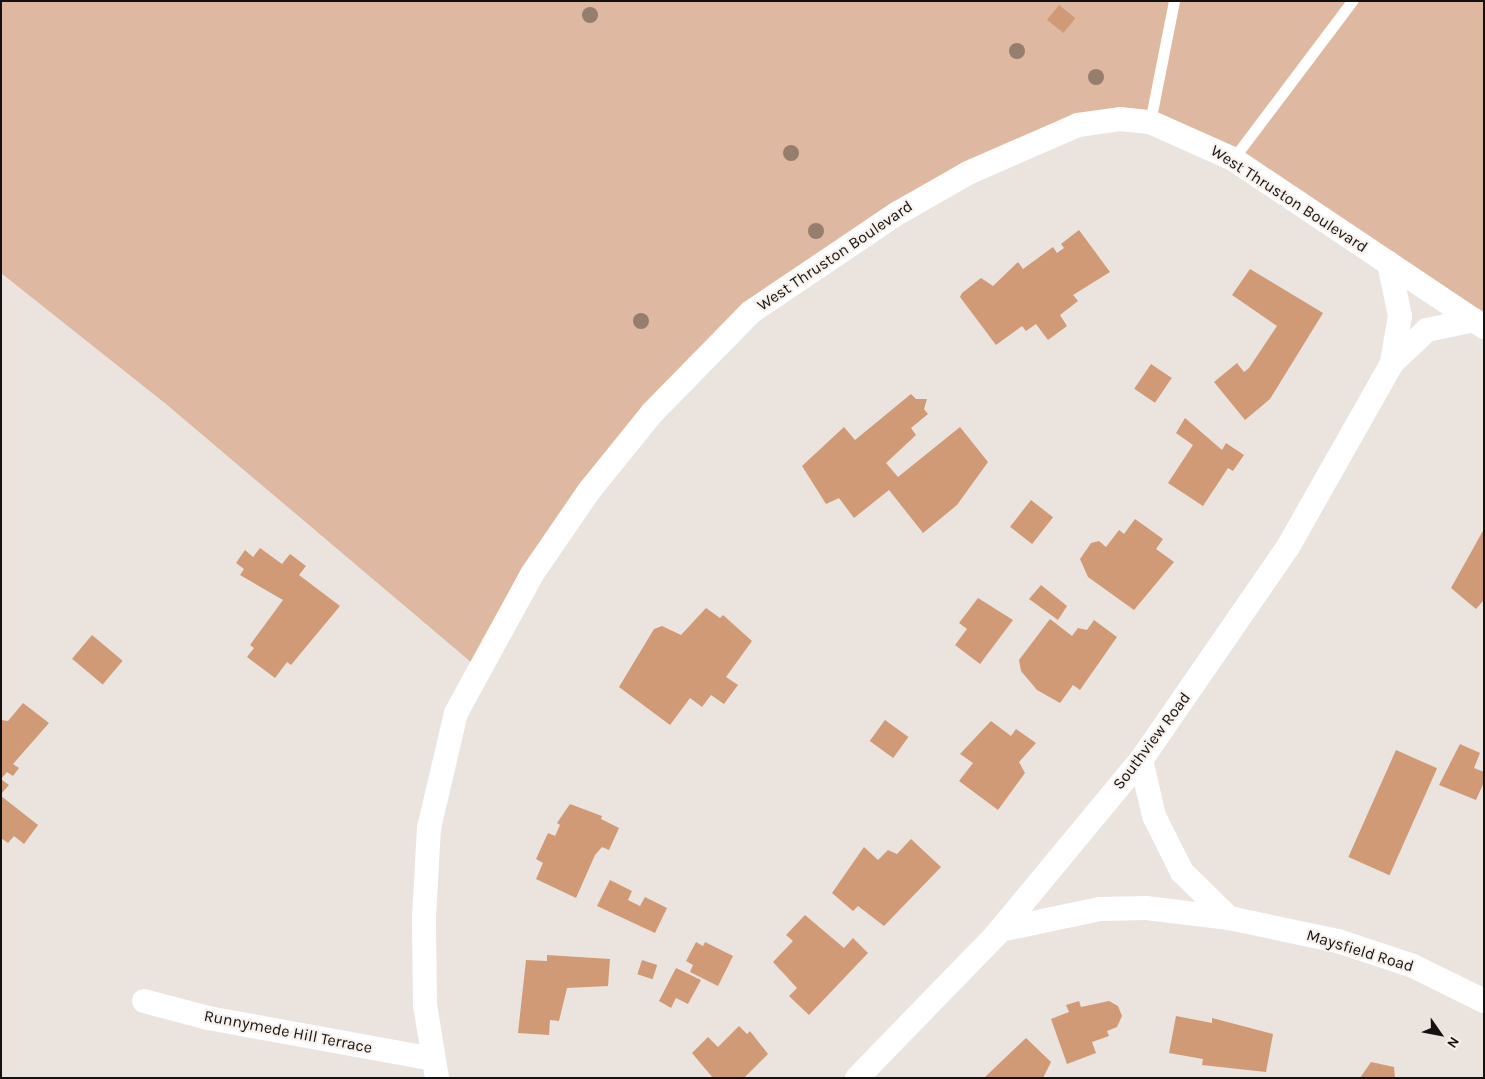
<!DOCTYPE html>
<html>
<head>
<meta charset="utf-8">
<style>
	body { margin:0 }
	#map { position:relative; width:1485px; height:1079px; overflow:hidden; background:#ebe3de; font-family:Karla,sans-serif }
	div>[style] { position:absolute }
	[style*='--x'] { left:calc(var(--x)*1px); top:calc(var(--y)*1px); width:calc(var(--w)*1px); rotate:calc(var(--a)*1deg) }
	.green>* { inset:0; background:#deb8a0 }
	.building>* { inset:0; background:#d09a77; transform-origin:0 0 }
	.lane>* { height:11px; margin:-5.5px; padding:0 5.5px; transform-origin:5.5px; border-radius:5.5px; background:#fff }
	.street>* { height:24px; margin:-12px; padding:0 12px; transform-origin:12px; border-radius:12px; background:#fff }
	.trees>* { width:16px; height:16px; margin:-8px; border-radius:50%; background:#957e6d }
	span { translate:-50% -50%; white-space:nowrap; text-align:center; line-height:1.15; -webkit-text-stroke:4px #f8f0eb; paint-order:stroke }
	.street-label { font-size:16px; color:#141210 }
	.frame { position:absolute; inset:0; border:2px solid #141210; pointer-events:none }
	.north { position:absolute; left:1415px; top:1009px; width:50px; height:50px; -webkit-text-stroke:4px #f8f0eb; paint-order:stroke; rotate:123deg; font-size:14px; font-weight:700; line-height:20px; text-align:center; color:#141210 }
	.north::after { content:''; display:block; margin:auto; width:18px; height:22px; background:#141210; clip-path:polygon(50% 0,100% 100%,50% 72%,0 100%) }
</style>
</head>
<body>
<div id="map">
	<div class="green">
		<div style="clip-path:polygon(1px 1px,1484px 1px,1484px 309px,1474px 320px,1189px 137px,1094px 121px,819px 263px,652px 413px,478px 668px,166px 404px,1px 273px)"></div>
	</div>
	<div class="building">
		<div style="left:1059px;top:5px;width:21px;height:19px;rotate:39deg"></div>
		<div style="clip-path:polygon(1079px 230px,1110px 272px,1073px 295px,1078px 301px,1060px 315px,1067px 326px,1048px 340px,1036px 324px,1026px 331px,1022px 326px,996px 345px,960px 297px,962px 293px,981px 278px,993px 286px,1018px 262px,1023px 269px,1053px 247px,1057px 253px,1064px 248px,1061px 244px)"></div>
		<div style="clip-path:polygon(1250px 269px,1323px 313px,1270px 399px,1245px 420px,1214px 382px,1237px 363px,1244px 372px,1249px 368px,1277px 326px,1232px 295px)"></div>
		<div style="left:1151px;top:364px;width:25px;height:30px;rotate:34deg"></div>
		<div style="clip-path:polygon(911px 394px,916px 399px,927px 399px,924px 409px,928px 414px,911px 428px,916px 435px,886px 463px,898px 477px,960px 427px,988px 462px,957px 505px,923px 533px,889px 490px,854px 518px,839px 498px,826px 504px,802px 466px,844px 427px,855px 440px)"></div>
		<div style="clip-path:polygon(1185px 418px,1222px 450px,1226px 443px,1244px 455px,1233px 471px,1228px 468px,1203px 506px,1168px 483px,1193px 445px,1176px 433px)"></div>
		<div style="left:1031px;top:500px;width:28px;height:34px;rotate:38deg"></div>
		<div style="clip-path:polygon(1135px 519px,1163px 539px,1156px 549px,1174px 562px,1134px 610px,1088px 577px,1080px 559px,1091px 543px,1099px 541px,1106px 547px,1119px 530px,1124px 534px)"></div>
		<div style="clip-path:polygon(1484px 529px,1484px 600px,1476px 609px,1451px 588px)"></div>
		<div style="clip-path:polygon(260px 548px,282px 564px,290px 554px,306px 566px,299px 575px,340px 606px,291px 665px,287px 662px,275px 678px,247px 657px,254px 648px,250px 645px,283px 600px,240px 575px,244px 569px,236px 563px,245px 550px,253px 557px)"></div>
		<div style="clip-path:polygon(1041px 585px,1067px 606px,1058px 620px,1029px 599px)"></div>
		<div style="clip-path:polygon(978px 598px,1013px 620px,980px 664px,955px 645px,967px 629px,959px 623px)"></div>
		<div style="clip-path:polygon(706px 608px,720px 618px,723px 615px,752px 641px,726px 677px,738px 685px,724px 704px,711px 695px,702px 707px,690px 698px,670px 725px,619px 687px,654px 629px,662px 626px,681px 635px)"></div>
		<div style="clip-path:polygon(1050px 619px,1072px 636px,1078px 628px,1087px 630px,1094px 620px,1117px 637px,1080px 690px,1073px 685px,1060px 703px,1037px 690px,1021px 671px,1019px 660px)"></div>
		<div style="left:92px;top:635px;width:40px;height:31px;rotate:40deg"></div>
		<div style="clip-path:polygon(23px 703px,49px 723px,13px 764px,19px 768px,13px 776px,7px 772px,1px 779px,9px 785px,1px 794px,1px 720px,8px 721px)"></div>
		<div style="left:885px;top:720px;width:29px;height:26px;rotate:36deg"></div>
		<div style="clip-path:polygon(991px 721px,1011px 736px,1016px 729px,1036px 743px,1019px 762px,1025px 773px,998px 810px,959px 781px,973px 763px,960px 754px)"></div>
		<div style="clip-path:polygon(1460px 744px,1480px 753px,1474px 768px,1484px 772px,1484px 782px,1476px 800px,1439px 785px)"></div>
		<div style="left:1396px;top:750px;width:45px;height:117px;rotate:24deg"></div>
		<div style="clip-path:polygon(1px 796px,38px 825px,24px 844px,14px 836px,8px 843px,1px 838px)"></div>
		<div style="clip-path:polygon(570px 804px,602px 816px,601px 819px,619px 828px,609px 850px,602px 847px,595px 855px,576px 898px,536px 879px,543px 863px,536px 859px,548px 833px,555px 836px,560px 825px,557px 823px)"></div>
		<div style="clip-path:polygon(911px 839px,941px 867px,884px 926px,858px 906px,853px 911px,832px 893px,864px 847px,878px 860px,888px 850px,897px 854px)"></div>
		<div style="clip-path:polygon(610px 880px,632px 891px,628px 900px,640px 906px,645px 897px,667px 908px,655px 933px,597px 906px)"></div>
		<div style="clip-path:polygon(805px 915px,844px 948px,853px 938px,868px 953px,809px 1015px,789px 996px,797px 988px,773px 962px,793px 941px,786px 935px)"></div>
		<div style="clip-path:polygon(696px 942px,703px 946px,705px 942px,733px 956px,718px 986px,690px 972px,693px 965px,686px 961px)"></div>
		<div style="clip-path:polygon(547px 955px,610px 959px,608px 986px,567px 988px,559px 1021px,550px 1020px,549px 1035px,518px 1033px,526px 960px,547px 961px)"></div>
		<div style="left:642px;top:960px;width:16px;height:15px;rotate:18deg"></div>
		<div style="clip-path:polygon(676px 968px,701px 980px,688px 1004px,676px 998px,671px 1008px,659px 1001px)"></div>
		<div style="clip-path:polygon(1079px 1001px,1081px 1007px,1109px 1001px,1118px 1006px,1122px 1016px,1117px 1027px,1107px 1031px,1109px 1036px,1092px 1042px,1096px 1053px,1067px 1064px,1051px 1019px,1069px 1012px,1066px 1005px)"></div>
		<div style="clip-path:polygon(1176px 1016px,1212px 1023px,1212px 1018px,1273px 1034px,1266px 1072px,1202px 1065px,1203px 1059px,1169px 1053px)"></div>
		<div style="clip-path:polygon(739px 1026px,747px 1034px,750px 1031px,768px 1054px,744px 1078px,713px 1078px,692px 1053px,708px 1037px,718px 1047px)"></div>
		<div style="clip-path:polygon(1026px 1038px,1051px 1062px,1043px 1078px,984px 1078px)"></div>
		<div style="clip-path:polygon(1371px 1062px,1394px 1067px,1395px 1078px,1360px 1078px)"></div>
	</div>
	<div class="lane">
		<div style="--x:1150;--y:122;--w:123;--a:-78.8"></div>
		<div style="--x:1233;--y:159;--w:198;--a:-53"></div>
	</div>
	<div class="street">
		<div style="--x:1389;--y:263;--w:54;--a:78.3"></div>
		<div style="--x:1400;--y:316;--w:47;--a:99.9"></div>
		<div style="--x:1141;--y:760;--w:57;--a:76.9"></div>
		<div style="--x:1154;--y:816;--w:63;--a:63.4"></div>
		<div style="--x:1182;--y:872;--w:66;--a:44.4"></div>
		<div style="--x:1229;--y:918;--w:111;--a:11.9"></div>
		<div style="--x:1338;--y:941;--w:79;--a:18.4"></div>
		<div style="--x:1413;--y:966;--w:79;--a:26.2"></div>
		<div style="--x:1000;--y:930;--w:102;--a:-11.9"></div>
		<div style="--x:1100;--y:909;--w:46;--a:-1.2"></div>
		<div style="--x:1146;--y:908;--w:84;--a:6.9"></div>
		<div style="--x:144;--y:1001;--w:66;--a:14.9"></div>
		<div style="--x:208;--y:1018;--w:229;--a:10.3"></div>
		<div style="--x:437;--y:1078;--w:74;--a:-99.3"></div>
		<div style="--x:425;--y:1005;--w:88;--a:-90.7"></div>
		<div style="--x:424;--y:917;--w:89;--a:-86.8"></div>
		<div style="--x:429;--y:828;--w:118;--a:-76.8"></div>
		<div style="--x:456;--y:713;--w:158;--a:-61.3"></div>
		<div style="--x:532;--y:574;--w:101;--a:-55.5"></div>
		<div style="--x:589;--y:491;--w:100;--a:-51.1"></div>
		<div style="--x:652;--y:413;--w:141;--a:-45.6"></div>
		<div style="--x:751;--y:312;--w:177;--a:-34"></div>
		<div style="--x:898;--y:213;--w:81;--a:-29.7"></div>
		<div style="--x:968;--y:173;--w:120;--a:-23.6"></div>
		<div style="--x:1078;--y:125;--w:42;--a:-8.1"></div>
		<div style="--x:1120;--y:119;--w:30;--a:6"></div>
		<div style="--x:1150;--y:122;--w:91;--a:24"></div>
		<div style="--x:1233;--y:159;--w:302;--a:33.8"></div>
		<div style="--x:857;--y:1078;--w:199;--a:-45.8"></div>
		<div style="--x:996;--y:935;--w:227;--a:-50.4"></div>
		<div style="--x:1141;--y:760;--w:259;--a:-55.4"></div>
		<div style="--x:1288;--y:547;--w:211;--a:-60.5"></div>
		<div style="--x:1392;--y:363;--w:48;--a:-43.3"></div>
		<div style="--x:1427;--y:330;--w:48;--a:-12"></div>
	</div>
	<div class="trees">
		<div style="left:590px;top:15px"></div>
		<div style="left:1017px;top:51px"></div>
		<div style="left:1096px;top:77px"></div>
		<div style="left:791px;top:153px"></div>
		<div style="left:816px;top:231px"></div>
		<div style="left:641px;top:321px"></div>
	</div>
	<div class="street-label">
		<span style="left:1289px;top:199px;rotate:33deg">West Thruston Boulevard</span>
		<span style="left:835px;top:256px;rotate:-34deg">West Thruston Boulevard</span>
		<span style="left:1152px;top:741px;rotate:-53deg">Southview Road</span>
		<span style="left:1360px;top:951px;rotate:17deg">Maysfield Road</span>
		<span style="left:288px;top:1032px;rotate:11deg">Runnymede Hill Terrace</span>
	</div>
	<div class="frame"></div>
	<div class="north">N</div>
</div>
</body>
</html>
